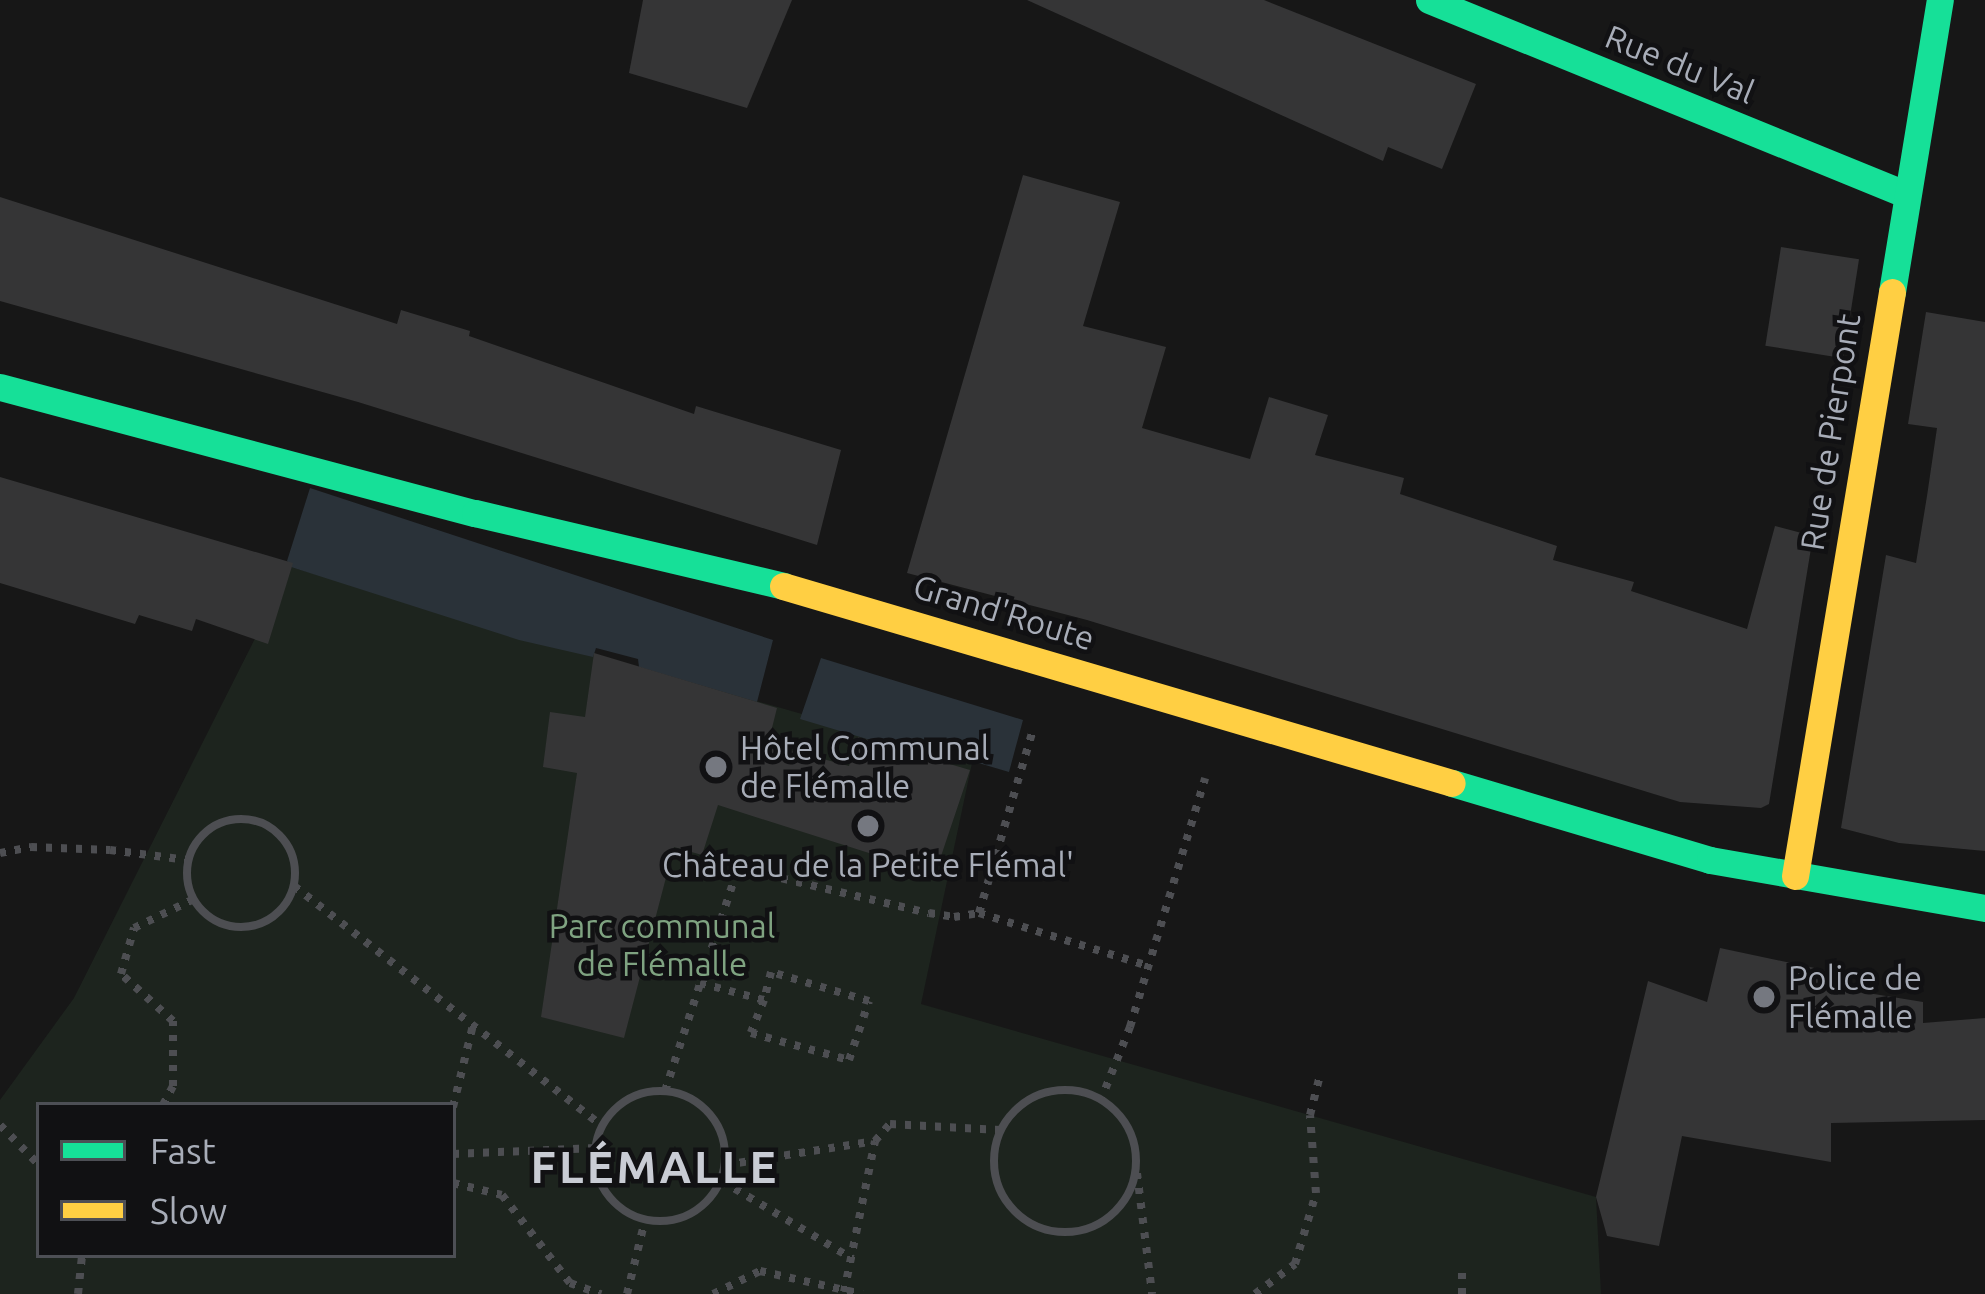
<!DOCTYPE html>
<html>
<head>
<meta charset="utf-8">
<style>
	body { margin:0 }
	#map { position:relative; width:1985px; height:1294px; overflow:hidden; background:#171717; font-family:Ubuntu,sans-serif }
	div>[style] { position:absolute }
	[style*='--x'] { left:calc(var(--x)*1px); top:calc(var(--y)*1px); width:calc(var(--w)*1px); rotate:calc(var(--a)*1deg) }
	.green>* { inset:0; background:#1d241e }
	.water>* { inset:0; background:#2a3239 }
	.building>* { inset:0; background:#353536; transform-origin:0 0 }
	.path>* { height:8px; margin-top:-4px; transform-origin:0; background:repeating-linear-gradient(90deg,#4d4e52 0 6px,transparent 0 15px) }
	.path>.ring { margin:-4px; padding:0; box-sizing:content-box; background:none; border:8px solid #4d4e52; border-radius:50% }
	.fast>* { height:27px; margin:-13.5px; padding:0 13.5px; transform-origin:13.5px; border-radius:13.5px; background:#16e098 }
	.slow>* { height:27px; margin:-13.5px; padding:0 13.5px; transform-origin:13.5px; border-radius:13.5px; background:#ffcf43 }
	.dots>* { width:33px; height:33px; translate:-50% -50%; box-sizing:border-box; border:6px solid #111113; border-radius:50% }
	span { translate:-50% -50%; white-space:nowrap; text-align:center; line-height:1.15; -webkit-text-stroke:9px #111113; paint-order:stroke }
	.street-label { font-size:33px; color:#a8adb8 }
	.poi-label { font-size:33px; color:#a8adb8 }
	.left { translate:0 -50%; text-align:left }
	.park-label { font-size:33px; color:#7fa381 }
	.district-label { font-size:45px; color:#c9ccd4; font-weight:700; letter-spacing:3px }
	.legend { position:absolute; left:36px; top:1102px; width:420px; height:156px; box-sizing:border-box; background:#111113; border:3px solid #4d4f55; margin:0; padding:15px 21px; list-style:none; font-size:36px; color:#a8adb8 }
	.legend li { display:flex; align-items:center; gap:24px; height:60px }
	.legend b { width:60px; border:3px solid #4d4f55 }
</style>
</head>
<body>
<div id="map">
	<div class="green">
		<div style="clip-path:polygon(evenodd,291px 567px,972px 763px,921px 1004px,1596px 1197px,1601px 1294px,0 1294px,0 1100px,74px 998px,291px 567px,39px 1105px,453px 1105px,453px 1255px,39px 1255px,39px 1105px)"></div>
	</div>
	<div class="water">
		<div style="clip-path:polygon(310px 488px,773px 640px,757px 702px,639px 667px,638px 659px,596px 648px,593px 657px,519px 640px,291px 567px,287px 561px)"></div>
		<div style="clip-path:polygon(821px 658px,1023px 720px,1009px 772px,931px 749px,927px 757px,800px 719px)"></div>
	</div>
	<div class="building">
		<div style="clip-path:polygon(643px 0,792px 0,747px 108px,629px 73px)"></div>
		<div style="clip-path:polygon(1027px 0,1264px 0,1476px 84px,1442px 169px,1388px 147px,1383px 161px)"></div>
		<div style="clip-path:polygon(1023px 175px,1120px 202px,1083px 326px,1166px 347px,1142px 428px,1250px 459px,1269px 397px,1328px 415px,1315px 455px,1404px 478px,1400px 494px,1557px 546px,1553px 560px,1634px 582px,1631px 591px,1747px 629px,1775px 526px,1813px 536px,1769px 804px,1761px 808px,1680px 802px,1087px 620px,907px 573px)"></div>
		<div style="clip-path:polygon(0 197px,397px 324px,401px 310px,470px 331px,469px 336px,694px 414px,696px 406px,841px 450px,817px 545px,358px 402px,0 301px)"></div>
		<div style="left:1781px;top:247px;width:79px;height:100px;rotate:9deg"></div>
		<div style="clip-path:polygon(1926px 312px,1985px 322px,1985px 851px,1899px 843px,1841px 828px,1886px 555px,1916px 563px,1927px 496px,1937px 428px,1908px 424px)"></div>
		<div style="clip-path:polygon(0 477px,293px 563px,268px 644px,196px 619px,192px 631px,139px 615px,135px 624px,0 583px)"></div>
		<div style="clip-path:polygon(594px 653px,777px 708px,768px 744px,849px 766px,858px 737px,970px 770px,935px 874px,718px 805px,702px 855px,674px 847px,624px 1038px,541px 1017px,577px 773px,543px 767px,550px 712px,585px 717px)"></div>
		<div style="clip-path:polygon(1720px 948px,1829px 971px,1825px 986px,1923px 1002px,1923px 1023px,1985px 1018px,1985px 1120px,1831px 1123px,1831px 1162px,1682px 1136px,1659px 1246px,1607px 1236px,1596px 1197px,1648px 981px,1707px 1002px)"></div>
	</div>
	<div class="path">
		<div class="ring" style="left:187px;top:819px;width:100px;height:100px"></div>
		<div style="--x:0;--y:853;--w:32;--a:-11"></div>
		<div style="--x:31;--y:847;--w:79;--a:2.2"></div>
		<div style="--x:110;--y:850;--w:78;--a:7.4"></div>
		<div style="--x:294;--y:886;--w:390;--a:37.9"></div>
		<div style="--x:979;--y:913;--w:191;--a:-73.6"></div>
		<div style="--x:700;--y:983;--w:66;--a:14.9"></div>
		<div style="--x:764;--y:1000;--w:35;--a:112"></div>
		<div style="--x:751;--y:1033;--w:102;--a:15.4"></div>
		<div style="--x:849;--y:1060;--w:62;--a:-71.3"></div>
		<div style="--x:869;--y:1001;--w:102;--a:-163.5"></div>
		<div style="--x:771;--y:972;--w:29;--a:104"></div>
		<div class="ring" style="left:994px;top:1090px;width:134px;height:134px"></div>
		<div style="--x:665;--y:1091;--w:235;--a:-71.9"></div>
		<div style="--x:738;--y:868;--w:196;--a:13.3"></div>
		<div style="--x:929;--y:913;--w:25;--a:9"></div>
		<div style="--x:954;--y:917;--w:25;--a:-9"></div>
		<div style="--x:979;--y:913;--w:177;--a:17.4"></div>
		<div class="ring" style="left:595px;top:1091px;width:122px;height:122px"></div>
		<div style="--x:1100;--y:1102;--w:81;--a:-68.2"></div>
		<div style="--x:1130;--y:1027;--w:260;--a:-73.2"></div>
		<div style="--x:163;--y:1105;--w:21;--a:-62"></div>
		<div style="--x:173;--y:1086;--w:65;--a:-90"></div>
		<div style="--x:173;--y:1021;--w:70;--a:-137.9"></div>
		<div style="--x:121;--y:974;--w:48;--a:-74.2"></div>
		<div style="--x:134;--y:928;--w:64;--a:-25.8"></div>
		<div style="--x:453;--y:1107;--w:84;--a:-76.3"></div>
		<div style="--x:0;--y:1125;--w:56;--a:45.7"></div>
		<div style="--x:453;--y:1154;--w:143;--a:-2.4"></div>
		<div style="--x:725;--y:1165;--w:152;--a:-9.1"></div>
		<div style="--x:1137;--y:1173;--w:122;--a:82.9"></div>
		<div style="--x:722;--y:1181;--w:152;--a:30.8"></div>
		<div style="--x:453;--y:1183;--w:50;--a:13.8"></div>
		<div style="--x:502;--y:1195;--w:111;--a:52.3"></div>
		<div style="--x:570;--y:1283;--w:33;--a:20"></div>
		<div style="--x:844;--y:1292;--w:154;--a:-78.4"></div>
		<div style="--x:875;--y:1141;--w:23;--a:-49"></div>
		<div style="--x:890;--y:1124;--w:110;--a:3.1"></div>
		<div style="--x:78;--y:1294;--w:39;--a:-84"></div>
		<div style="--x:627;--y:1294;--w:76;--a:-76.3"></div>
		<div style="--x:713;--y:1294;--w:52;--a:-26.1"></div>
		<div style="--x:760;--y:1271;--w:105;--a:12.7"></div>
		<div style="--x:1255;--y:1294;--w:50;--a:-36.9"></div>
		<div style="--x:1295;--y:1264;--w:74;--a:-73.5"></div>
		<div style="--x:1316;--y:1193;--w:78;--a:-94.4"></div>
		<div style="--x:1310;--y:1115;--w:41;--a:-76"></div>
		<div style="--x:1462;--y:1294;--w:25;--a:-90"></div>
	</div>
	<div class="fast">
		<div style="--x:1429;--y:0;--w:514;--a:22.17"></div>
		<div style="--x:1892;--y:292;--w:296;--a:-80.7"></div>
		<div style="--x:0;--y:387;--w:491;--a:14.9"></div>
		<div style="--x:475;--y:513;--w:317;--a:13.3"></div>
		<div style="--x:1452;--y:783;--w:269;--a:16.6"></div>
		<div style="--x:1710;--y:860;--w:279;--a:9.9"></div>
	</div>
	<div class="slow">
		<div style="--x:783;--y:586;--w:697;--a:16.41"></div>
		<div style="--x:1795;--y:876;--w:592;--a:-80.57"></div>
	</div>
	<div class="dots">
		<div style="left:716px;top:767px;background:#757880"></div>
		<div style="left:868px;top:826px;background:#757880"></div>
		<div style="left:1764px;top:997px;background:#757880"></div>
	</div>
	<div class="street-label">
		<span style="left:1680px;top:64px;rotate:22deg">Rue du Val</span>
		<span style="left:1830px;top:432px;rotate:-81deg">Rue de Pierpont</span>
		<span style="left:1004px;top:612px;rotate:17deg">Grand'Route</span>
	</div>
	<div class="poi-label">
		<span class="left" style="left:740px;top:767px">Hôtel Communal<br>de Flémalle</span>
		<span style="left:868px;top:865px">Château de la Petite Flémal'</span>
		<span class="left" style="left:1788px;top:997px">Police de<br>Flémalle</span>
	</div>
	<div class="park-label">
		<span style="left:662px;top:945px">Parc communal<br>de Flémalle</span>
	</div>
	<div class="district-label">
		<span style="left:655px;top:1167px">FLÉMALLE</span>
	</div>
	<ul class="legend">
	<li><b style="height:15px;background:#16e098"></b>Fast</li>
	<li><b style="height:15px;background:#ffcf43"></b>Slow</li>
	</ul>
</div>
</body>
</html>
